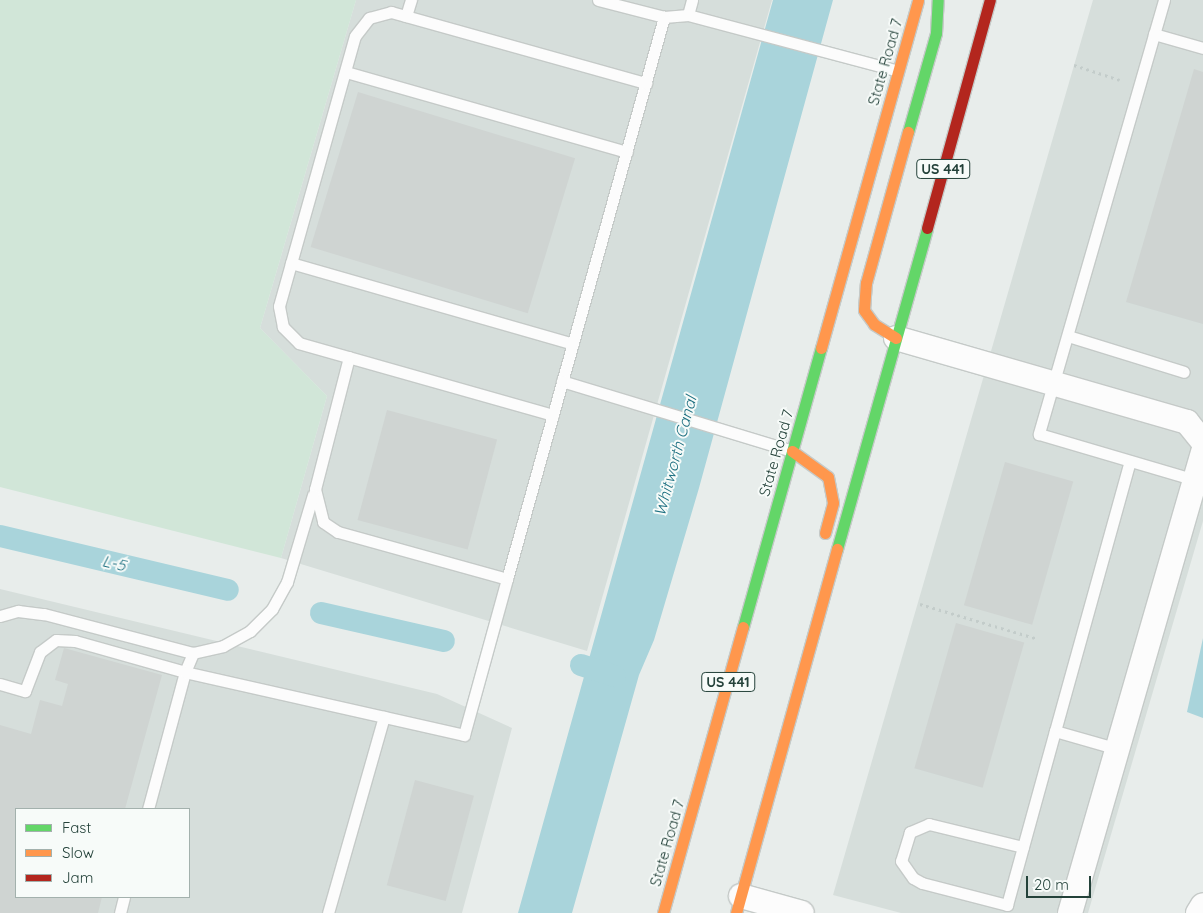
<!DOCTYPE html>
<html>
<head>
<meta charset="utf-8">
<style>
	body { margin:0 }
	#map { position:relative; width:1203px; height:913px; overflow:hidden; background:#e8edeb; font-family:Quicksand,sans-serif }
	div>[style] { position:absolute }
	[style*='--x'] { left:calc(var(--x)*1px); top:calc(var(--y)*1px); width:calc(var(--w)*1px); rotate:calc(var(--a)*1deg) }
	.built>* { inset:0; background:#d6dedb }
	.green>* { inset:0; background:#d1e6d8 }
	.water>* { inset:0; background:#a9d4db }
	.canal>* { height:22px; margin:-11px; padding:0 11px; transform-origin:11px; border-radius:11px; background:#a9d4db }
	.building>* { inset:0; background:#cfd4d2; transform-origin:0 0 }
	.path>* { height:3px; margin-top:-1.5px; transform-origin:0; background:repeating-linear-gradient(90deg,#c3ccca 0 2.5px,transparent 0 6.5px) }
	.roads { filter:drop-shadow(1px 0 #c5cac8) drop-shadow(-1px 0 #c5cac8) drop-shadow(0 1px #c5cac8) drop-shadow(0 -1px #c5cac8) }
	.lane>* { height:11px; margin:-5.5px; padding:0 5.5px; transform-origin:5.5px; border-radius:5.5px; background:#fcfcfc }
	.street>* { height:24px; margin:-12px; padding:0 12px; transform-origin:12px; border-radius:12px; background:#fcfcfc }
	.fast>* { height:11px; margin:-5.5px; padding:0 5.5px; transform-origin:5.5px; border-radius:5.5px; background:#63d668 }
	.slow>* { height:11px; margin:-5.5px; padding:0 5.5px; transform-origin:5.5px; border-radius:5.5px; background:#ff974d }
	.jam>* { height:11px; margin:-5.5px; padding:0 5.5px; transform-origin:5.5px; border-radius:5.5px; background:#b3261e }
	span { translate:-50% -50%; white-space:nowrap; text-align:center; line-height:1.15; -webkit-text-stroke:4px #f7fbf9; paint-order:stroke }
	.shield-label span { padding:1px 4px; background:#f7fbf9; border:1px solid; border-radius:4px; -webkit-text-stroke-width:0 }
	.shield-label { font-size:14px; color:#24423a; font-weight:700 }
	.street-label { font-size:15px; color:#24423a }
	.water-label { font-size:16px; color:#1c6f80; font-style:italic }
	.legend { position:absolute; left:15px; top:808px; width:175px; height:90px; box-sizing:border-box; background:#f7fbf9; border:1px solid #a3b1ad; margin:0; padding:6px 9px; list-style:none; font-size:15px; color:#24423a }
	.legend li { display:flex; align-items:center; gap:10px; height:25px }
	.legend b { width:25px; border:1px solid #a3b1ad }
	.scale { position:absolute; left:1026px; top:876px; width:65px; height:22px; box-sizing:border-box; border:2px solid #24423a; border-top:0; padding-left:6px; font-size:15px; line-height:18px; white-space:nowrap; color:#24423a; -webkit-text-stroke:4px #f7fbf9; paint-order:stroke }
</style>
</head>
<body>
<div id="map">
	<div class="built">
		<div style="clip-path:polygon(356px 0,772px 0,587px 651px,281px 558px,327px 396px,260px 328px)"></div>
		<div style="clip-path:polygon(1093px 0,1203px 0,1203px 521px,1088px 913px,901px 913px,833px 895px)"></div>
		<div style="clip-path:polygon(evenodd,0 589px,437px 694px,512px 728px,462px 913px,0 913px,0 589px,16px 809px,189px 809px,189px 897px,16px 897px,16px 809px)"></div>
	</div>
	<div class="green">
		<div style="clip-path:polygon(0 0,356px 0,260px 328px,327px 396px,281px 558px,0 487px)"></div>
	</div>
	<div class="water">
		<div style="clip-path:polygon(773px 0,833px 0,699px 488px,654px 640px,639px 675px,572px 913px,518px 913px)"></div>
		<div style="clip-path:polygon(1203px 638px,1203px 718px,1187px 712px)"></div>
	</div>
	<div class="canal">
		<div style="--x:0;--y:536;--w:234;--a:13.3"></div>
		<div style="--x:321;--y:613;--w:126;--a:12.8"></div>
		<div style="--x:581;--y:665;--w:36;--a:18"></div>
	</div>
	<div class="building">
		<div style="clip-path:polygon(1194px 69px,1203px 72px,1203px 324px,1126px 302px)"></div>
		<div style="left:358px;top:92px;width:227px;height:162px;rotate:17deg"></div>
		<div style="left:387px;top:410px;width:114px;height:114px;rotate:15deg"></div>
		<div style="left:1005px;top:462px;width:71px;height:149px;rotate:16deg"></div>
		<div style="left:956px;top:623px;width:71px;height:151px;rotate:16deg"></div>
		<div style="clip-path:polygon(64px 648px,162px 675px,125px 809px,16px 809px,16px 897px,102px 897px,98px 913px,0 913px,0 725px,31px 734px,40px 700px,62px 706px,68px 684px,55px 680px)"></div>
		<div style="left:415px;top:780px;width:61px;height:109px;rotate:15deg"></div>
	</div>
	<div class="path">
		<div style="--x:1074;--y:65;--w:48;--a:18.1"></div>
		<div style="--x:920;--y:604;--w:123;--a:16.5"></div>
	</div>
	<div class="roads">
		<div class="lane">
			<div style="--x:598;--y:0;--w:68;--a:14.4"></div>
			<div style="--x:664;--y:17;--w:24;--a:-5"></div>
			<div style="--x:688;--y:15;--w:217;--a:14.9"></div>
			<div style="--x:1164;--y:0;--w:452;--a:106.1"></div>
			<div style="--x:1039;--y:434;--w:163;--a:16.4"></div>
			<div style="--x:688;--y:15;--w:16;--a:-75"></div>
			<div style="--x:406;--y:16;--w:17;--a:-73"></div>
			<div style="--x:1154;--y:34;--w:51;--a:15.9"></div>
			<div style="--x:346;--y:72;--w:292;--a:15.9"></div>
			<div style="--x:291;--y:263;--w:293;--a:16"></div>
			<div style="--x:1068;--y:336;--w:121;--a:17.2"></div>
			<div style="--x:349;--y:357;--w:136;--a:104.4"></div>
			<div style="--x:315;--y:489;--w:34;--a:76"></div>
			<div style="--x:323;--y:522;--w:18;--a:34"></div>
			<div style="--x:338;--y:532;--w:175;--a:15.5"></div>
			<div style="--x:507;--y:579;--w:584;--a:-74.39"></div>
			<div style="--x:562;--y:381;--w:240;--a:16.9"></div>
			<div style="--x:553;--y:415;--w:264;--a:-164.2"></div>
			<div style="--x:299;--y:343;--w:23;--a:-135"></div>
			<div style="--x:283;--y:327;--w:21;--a:-101"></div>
			<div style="--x:279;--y:306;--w:280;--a:-74.3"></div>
			<div style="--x:355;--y:36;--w:23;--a:-52"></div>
			<div style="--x:369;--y:18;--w:23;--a:-15"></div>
			<div style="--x:391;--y:12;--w:265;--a:15.6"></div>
			<div style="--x:0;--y:616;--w:19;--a:-16"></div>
			<div style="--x:18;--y:611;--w:26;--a:7"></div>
			<div style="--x:44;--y:614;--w:154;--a:14.7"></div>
			<div style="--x:193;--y:653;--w:31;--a:-13"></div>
			<div style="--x:223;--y:646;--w:31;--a:-29"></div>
			<div style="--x:250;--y:631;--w:31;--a:-45"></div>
			<div style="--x:272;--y:609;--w:31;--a:-61"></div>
			<div style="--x:287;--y:582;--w:91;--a:-73.4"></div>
			<div style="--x:0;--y:684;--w:26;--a:16"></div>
			<div style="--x:25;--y:691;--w:42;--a:-69"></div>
			<div style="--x:40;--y:652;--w:20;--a:-37"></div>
			<div style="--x:56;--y:640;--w:19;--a:3"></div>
			<div style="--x:75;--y:641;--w:114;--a:15.7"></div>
			<div style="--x:185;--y:672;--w:21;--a:-67"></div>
			<div style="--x:1055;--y:731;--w:66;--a:15.9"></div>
			<div style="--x:148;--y:809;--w:142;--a:-74.9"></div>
			<div style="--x:185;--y:672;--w:286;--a:12.7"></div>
			<div style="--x:464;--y:735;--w:162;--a:-74.6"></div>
			<div style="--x:1023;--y:847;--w:97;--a:-166.3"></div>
			<div style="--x:929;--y:824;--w:21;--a:157"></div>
			<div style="--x:910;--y:832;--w:30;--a:107"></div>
			<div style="--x:901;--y:861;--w:21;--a:55"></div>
			<div style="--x:913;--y:878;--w:10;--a:29"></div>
			<div style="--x:922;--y:883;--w:88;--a:14.5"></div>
			<div style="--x:1007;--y:905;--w:180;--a:-74.6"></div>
			<div style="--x:1055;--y:731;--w:280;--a:-74.5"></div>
			<div style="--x:120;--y:913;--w:16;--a:-76"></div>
			<div style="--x:328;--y:913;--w:204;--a:-74.1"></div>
		</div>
		<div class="street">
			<div style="--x:896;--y:338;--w:303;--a:16.1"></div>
			<div style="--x:1187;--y:422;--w:26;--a:51"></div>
			<div style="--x:741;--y:896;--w:63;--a:15.6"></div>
			<div style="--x:1070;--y:913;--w:480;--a:-73.9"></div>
			<div style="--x:1198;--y:913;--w:9;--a:-58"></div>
		</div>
		<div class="fast">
			<div style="--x:908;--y:132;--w:103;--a:-74.2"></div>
			<div style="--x:936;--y:33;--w:33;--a:-87"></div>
			<div style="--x:837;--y:549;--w:333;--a:-74.3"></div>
			<div style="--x:743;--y:627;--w:290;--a:-74.4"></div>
		</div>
		<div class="slow">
			<div style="--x:896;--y:338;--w:26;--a:-148"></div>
			<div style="--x:874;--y:324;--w:17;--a:-126"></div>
			<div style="--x:864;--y:310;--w:27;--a:-86"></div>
			<div style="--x:866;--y:283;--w:157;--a:-74.5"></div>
			<div style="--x:821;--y:348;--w:361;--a:-74.4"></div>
			<div style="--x:792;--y:451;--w:44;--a:35.8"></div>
			<div style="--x:828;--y:477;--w:26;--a:79"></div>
			<div style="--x:833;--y:503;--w:31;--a:105"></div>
			<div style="--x:663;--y:913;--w:297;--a:-74.4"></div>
			<div style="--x:736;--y:913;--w:378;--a:-74.5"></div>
		</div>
		<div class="jam">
			<div style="--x:927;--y:228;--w:237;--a:-74.6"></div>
		</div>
	</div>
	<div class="shield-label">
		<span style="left:943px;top:169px">US 441</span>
		<span style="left:728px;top:682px">US 441</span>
	</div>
	<div class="street-label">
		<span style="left:885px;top:62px;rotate:-74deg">State Road 7</span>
		<span style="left:776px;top:453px;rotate:-74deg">State Road 7</span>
		<span style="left:667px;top:843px;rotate:-74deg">State Road 7</span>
	</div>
	<div class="water-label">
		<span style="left:675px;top:456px;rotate:-75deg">Whitworth Canal</span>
		<span style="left:114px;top:563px;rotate:13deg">L-5</span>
	</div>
	<ul class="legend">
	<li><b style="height:6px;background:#63d668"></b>Fast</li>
	<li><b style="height:6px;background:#ff974d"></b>Slow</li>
	<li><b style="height:6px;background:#b3261e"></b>Jam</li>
	</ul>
	<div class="scale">20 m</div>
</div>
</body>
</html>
